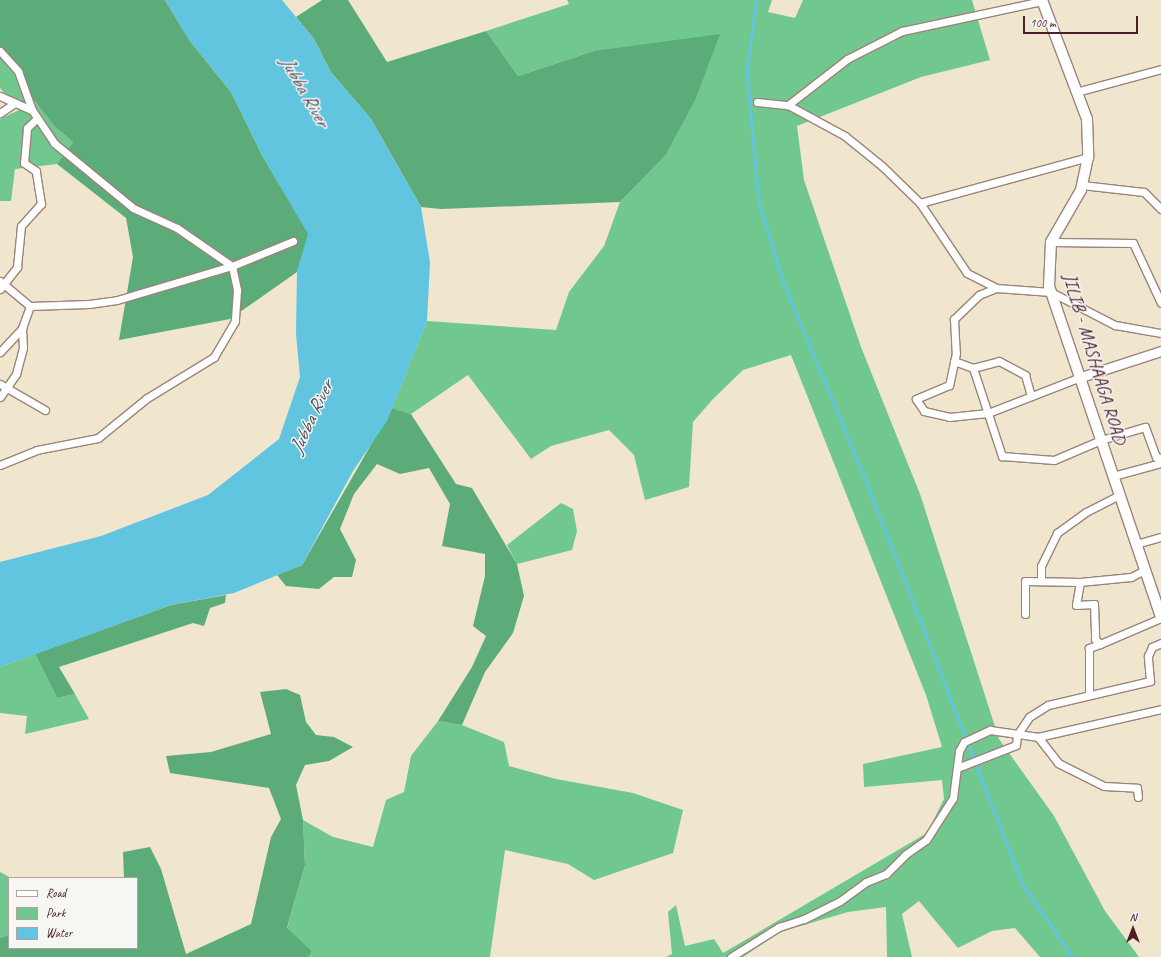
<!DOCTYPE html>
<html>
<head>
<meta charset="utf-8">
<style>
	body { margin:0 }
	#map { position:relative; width:1161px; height:957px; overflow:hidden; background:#f0e5cd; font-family:Caveat,sans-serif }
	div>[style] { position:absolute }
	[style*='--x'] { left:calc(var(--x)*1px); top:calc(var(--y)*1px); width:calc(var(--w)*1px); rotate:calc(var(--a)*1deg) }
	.green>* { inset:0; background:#70c88e }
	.forest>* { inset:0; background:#5cac79 }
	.water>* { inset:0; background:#62c5e0 }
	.stream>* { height:2.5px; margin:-1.25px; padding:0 1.25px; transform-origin:1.25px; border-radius:1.25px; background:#62c5e0 }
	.roads { filter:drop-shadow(1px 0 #9d827c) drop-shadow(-1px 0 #9d827c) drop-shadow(0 1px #9d827c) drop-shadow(0 -1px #9d827c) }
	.minor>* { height:7px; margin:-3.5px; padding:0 3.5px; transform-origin:3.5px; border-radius:3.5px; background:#fff }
	.tertiary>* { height:9px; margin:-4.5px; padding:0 4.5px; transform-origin:4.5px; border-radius:4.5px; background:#fff }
	.secondary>* { height:10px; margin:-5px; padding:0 5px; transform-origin:5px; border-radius:5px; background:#fff }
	span { translate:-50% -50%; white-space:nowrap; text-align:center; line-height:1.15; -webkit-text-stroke:3px #f6f6f2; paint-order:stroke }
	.street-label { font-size:19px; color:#4a1f2b }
	.water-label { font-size:20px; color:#515161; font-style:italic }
	.legend { position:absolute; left:8px; top:877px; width:130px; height:72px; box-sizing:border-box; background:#f6f6f2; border:1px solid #b1a0a2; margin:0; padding:5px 7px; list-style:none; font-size:12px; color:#4a1f2b }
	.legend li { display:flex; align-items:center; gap:8px; height:20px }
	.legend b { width:20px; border:1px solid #b1a0a2 }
	.north { position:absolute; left:1113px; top:909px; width:40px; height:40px; -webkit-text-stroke:3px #f6f6f2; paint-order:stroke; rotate:0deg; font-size:11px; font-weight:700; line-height:16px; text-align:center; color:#4a1f2b }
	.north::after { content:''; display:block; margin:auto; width:14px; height:18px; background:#4a1f2b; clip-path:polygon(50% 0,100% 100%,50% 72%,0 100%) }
	.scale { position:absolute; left:1023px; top:16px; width:115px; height:18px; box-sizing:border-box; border:2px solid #4a1f2b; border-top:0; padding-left:5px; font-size:12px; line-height:14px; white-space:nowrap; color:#4a1f2b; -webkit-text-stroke:3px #f6f6f2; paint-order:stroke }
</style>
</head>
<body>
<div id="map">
	<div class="green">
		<div style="clip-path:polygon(567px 0,772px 0,768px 12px,795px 18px,803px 0,972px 0,990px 60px,921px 77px,797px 126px,804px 180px,861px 347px,920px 494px,999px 739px,1054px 816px,1105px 911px,1139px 957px,1040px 957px,1015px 928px,992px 931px,958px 948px,919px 901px,902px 914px,912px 957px,887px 957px,886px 907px,848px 912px,780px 932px,743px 957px,666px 957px,672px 954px,668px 912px,676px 905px,685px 946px,714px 939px,723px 953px,927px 833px,944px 799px,942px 780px,864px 787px,863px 764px,942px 747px,926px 695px,791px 355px,743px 370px,712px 400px,693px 422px,689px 487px,645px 500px,634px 455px,609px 430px,551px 446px,531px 459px,468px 375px,411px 414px,392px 408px,427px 321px,556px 330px,569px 292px,604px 246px,620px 202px,665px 156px,594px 51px,518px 76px,486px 31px,569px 4px)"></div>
		<div style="clip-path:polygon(0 56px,54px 126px,73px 142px,57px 164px,15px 169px,11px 201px,0 201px,0 119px,19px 110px,0 88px)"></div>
		<div style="clip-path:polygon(561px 503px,573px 509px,577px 531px,572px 550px,517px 564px,507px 545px)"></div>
		<div style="clip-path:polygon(35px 654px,57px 698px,75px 694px,89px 719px,25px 734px,27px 716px,0 713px,0 667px)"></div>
		<div style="clip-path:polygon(438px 721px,462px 725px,504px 742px,509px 766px,556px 779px,633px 793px,683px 810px,673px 853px,594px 880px,568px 864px,505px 850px,490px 957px,309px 957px,312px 951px,287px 929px,305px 865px,303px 820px,333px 837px,373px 847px,386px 800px,404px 792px,411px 756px)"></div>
		<div style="clip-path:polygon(0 872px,11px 878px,9px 935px,0 938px)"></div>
	</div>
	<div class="forest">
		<div style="clip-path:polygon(0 0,165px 0,190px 41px,231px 92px,263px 157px,309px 234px,297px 272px,230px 319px,119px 340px,133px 257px,126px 218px,57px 164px,73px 142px,54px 126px,0 56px)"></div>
		<div style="clip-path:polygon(322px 0,348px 0,387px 62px,486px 31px,518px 76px,594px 51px,720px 34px,696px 98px,665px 156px,620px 202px,441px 209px,421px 207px,371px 119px,330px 71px,314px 39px,296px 17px)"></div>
		<div style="clip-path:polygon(392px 408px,411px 414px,456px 484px,472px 488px,517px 564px,524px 596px,513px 633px,485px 672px,462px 725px,438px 721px,472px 667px,486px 636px,473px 626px,485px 576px,485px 554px,442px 546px,450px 504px,429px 468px,400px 474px,377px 464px,354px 494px,340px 529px,356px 560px,352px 577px,334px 577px,319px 589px,286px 586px,277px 575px,302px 565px)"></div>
		<div style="clip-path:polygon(226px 595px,225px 603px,210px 608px,204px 626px,193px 623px,59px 667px,75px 694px,57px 698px,35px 654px,171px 605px)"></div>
		<div style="clip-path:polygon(286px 689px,300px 695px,306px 722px,316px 735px,334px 737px,353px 747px,329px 761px,305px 765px,296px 785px,303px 820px,305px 865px,287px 928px,312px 951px,309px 957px,0 957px,0 938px,9px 935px,9px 948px,137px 948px,137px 878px,124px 878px,123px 852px,150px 847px,161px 869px,186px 954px,251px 924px,271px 837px,281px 819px,269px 788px,170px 773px,166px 756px,211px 752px,271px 734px,260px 692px)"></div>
	</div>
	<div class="water">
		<div style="clip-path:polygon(165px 0,282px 0,314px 39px,330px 71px,371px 119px,421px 207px,430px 262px,427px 321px,387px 421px,353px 471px,302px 565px,234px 593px,171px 605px,0 667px,0 562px,101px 536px,208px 495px,279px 439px,300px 377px,296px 334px,297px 272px,308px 234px,263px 157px,231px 92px,190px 41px)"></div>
	</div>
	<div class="stream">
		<div style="--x:757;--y:0;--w:72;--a:98"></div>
		<div style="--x:747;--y:71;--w:131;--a:84.7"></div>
		<div style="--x:759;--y:201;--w:84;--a:73.3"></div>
		<div style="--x:783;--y:281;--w:219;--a:67.4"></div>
		<div style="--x:867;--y:483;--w:431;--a:68.8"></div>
		<div style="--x:1023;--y:885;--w:88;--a:55.2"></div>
	</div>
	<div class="roads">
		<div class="minor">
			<div style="--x:0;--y:51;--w:27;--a:48"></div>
			<div style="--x:18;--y:71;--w:41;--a:70.3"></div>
			<div style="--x:32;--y:110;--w:40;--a:56"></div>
			<div style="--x:54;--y:143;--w:102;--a:39.4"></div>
			<div style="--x:133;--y:208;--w:48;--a:24.4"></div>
			<div style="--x:177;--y:228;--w:67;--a:34.6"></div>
			<div style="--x:232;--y:266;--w:25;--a:78"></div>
			<div style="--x:237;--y:290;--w:31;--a:94"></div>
			<div style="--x:235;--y:321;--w:42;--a:120.3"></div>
			<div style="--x:214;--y:357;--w:79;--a:148.5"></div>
			<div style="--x:147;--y:398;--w:63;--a:140.8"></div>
			<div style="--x:98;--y:438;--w:62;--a:168.9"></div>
			<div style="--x:37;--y:450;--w:40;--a:158"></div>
			<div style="--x:1076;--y:92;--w:88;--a:-15.1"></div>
			<div style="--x:0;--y:96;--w:35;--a:24"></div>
			<div style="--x:757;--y:102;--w:31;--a:6"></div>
			<div style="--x:788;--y:105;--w:65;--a:28.5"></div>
			<div style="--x:845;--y:136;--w:48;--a:39"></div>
			<div style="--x:882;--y:166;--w:53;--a:44.2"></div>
			<div style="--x:920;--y:203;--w:84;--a:56.1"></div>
			<div style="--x:967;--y:273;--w:33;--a:27"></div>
			<div style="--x:996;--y:288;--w:55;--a:4.2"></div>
			<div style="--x:1051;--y:292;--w:72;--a:27.3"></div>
			<div style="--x:1115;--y:325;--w:47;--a:9.9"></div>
			<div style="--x:788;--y:105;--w:75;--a:-37.9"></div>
			<div style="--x:847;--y:59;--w:62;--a:-27"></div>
			<div style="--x:902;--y:31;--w:143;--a:-12.1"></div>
			<div style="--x:0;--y:113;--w:18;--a:-34"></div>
			<div style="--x:1082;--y:185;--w:62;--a:6.4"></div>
			<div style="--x:1144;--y:192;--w:24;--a:45"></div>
			<div style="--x:920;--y:203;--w:174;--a:-15.3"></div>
			<div style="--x:1051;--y:242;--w:82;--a:0.7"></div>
			<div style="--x:1133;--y:243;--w:66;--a:65"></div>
			<div style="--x:0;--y:281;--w:39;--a:40"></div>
			<div style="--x:30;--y:306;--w:59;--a:-1.9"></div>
			<div style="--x:89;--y:304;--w:28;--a:-8"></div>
			<div style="--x:117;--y:300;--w:120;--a:-16.5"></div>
			<div style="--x:232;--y:266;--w:66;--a:-22.3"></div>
			<div style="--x:996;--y:288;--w:18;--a:158"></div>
			<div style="--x:979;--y:295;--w:35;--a:136"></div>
			<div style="--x:954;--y:319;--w:34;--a:87"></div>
			<div style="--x:956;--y:353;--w:33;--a:102"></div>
			<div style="--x:949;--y:385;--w:36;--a:157"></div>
			<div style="--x:916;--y:399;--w:14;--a:56"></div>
			<div style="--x:924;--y:411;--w:26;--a:13"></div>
			<div style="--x:949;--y:417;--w:39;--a:-6"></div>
			<div style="--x:988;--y:413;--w:100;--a:-21.2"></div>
			<div style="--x:0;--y:289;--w:28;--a:-52"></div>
			<div style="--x:17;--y:267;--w:41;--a:-84.4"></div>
			<div style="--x:21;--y:226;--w:30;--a:-48"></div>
			<div style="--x:41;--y:204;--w:33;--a:-99"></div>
			<div style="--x:36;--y:171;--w:14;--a:-146"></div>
			<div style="--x:24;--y:163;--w:35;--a:-85"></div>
			<div style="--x:27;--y:128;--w:14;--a:-45"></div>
			<div style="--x:0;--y:352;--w:33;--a:-47"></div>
			<div style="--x:22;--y:328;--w:23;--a:-70"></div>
			<div style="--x:954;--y:361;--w:20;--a:20"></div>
			<div style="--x:973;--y:368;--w:93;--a:71.8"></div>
			<div style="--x:1002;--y:456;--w:52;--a:4.4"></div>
			<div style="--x:1054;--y:460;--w:51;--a:-23.1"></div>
			<div style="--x:1101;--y:440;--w:46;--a:-16.5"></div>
			<div style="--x:1145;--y:427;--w:32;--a:70"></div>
			<div style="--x:1156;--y:457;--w:5;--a:11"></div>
			<div style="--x:973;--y:368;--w:27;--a:-15"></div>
			<div style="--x:999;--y:361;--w:30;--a:28"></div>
			<div style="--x:1025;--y:375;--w:22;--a:74"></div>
			<div style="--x:0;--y:384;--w:52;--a:30"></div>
			<div style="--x:0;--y:397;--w:28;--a:-55"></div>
			<div style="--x:16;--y:374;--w:27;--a:-75"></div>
			<div style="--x:23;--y:348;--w:20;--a:-93"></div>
			<div style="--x:1113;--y:476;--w:50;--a:-15.2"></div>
			<div style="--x:1136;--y:544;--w:26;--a:-16"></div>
			<div style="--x:1041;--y:581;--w:15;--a:-90"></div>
			<div style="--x:1041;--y:566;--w:37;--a:-64"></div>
			<div style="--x:1057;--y:533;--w:36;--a:-36"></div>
			<div style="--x:1086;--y:512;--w:38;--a:-27"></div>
			<div style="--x:1080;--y:582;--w:23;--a:100"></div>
			<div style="--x:1076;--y:605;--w:18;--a:-3"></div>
			<div style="--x:1094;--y:604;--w:35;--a:88"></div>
			<div style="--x:1095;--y:639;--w:7;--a:45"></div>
			<div style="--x:1100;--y:644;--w:12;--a:160"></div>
			<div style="--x:1089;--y:648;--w:47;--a:90"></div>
			<div style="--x:1025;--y:614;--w:33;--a:-90"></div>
			<div style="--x:1025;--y:581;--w:55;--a:1"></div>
			<div style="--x:1080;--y:582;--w:51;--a:-5.6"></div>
			<div style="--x:1131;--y:577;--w:16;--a:-27"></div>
			<div style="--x:1100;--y:644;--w:66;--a:-23.1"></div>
			<div style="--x:1038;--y:737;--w:33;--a:52"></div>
			<div style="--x:1058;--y:763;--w:51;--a:26.6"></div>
			<div style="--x:1104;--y:786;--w:33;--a:3"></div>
			<div style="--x:1137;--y:788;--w:9;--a:84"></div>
			<div style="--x:957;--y:768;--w:63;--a:-21.3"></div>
			<div style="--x:1016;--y:745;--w:10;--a:-84"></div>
			<div style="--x:1017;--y:735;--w:22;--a:-56"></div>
			<div style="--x:1029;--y:717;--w:22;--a:-32"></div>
			<div style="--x:1048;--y:705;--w:105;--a:-13.2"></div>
			<div style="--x:1150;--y:681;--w:25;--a:-95"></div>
			<div style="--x:1148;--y:656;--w:10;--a:-66"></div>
			<div style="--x:1152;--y:647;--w:10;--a:-24"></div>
			<div style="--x:731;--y:957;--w:57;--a:-32"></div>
			<div style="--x:779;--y:927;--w:26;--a:-18"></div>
			<div style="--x:804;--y:919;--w:40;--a:-26.6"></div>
			<div style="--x:840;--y:901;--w:32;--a:-36"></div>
			<div style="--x:866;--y:882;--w:22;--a:-22"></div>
			<div style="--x:886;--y:874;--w:28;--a:-45"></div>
			<div style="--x:906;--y:854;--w:24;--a:-35"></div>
			<div style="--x:926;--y:840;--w:50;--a:-57.3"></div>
			<div style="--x:953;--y:798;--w:47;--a:-82.7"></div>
			<div style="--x:959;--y:751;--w:10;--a:-61"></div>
			<div style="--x:964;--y:742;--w:29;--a:-25"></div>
			<div style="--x:990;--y:730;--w:49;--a:8.3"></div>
			<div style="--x:1038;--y:737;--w:126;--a:-12.8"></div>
		</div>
		<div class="tertiary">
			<div style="--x:1081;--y:377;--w:84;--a:-18"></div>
		</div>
		<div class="secondary">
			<div style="--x:1042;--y:0;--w:127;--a:69.3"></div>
			<div style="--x:1087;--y:119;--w:38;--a:88"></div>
			<div style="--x:1088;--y:157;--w:34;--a:102"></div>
			<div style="--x:1081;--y:190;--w:60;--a:120"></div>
			<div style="--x:1051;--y:242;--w:44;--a:92.6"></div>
			<div style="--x:1049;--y:286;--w:349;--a:71.3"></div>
		</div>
	</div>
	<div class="street-label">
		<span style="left:1094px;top:359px;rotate:73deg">JILIB - MASHAAGA ROAD</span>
	</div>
	<div class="water-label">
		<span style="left:305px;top:91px;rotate:60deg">Jubba River</span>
		<span style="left:311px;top:417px;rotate:-65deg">Jubba River</span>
	</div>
	<ul class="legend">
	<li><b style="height:5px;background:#fff"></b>Road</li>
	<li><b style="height:11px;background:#70c88e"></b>Park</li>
	<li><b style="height:11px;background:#62c5e0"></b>Water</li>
	</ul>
	<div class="north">N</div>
	<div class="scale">100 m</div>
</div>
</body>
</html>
